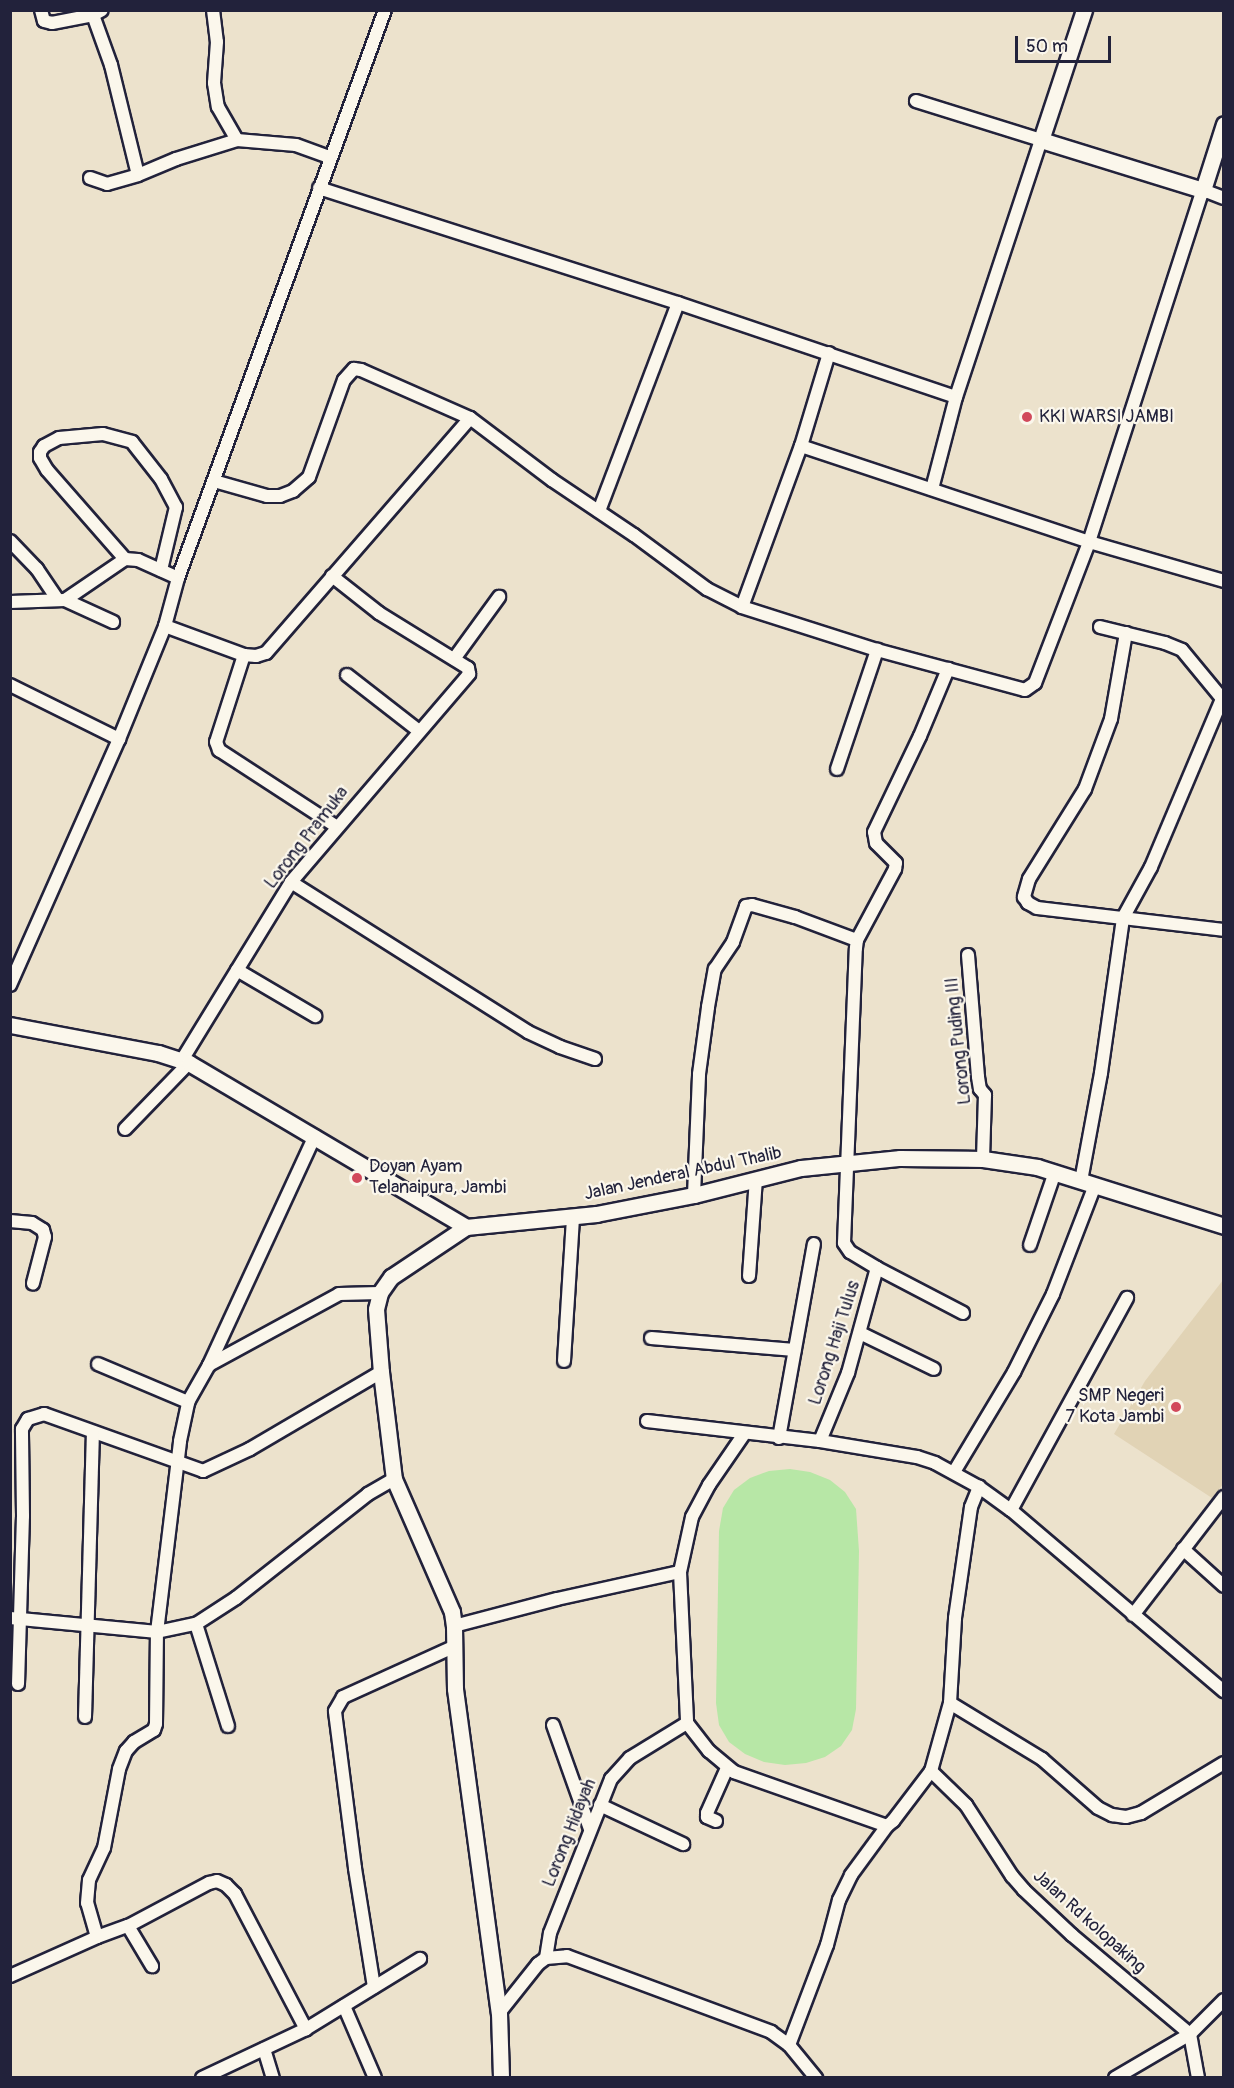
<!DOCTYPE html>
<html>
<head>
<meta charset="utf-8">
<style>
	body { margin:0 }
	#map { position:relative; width:1234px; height:2088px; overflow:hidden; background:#ece2cc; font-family:Pangolin,sans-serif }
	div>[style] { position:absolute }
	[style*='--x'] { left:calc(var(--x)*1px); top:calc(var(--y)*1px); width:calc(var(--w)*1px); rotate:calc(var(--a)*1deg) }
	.built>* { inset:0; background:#e1d3b5 }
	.green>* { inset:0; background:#b7e7a6 }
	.roads { filter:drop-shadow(2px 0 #22223b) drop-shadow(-2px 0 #22223b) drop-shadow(0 2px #22223b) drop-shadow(0 -2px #22223b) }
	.minor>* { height:12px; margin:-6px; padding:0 6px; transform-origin:6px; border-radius:6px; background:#fbf7ec }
	.tertiary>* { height:15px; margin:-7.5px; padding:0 7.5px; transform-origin:7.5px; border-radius:7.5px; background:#fbf7ec }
	.dots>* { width:16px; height:16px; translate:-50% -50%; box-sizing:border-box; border:3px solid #fbf7ec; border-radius:50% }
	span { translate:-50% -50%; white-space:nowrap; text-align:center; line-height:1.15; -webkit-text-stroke:4.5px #fbf7ec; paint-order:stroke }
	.poi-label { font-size:18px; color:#22223b }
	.left { translate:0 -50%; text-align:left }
	.right { translate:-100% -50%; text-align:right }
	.street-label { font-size:18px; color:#22223b }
	.frame { position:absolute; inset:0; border:12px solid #22223b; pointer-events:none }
	.scale { position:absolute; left:1015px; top:36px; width:96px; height:27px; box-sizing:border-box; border:3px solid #22223b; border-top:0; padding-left:8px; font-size:18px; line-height:21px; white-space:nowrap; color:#22223b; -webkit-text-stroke:4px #fbf7ec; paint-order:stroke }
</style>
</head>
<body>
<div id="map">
	<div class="built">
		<div style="clip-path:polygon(1223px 1280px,1224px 1483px,1212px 1498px,1114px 1434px,1145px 1381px)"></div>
	</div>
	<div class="green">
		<div style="clip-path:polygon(790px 1469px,810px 1472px,830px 1480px,845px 1492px,856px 1509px,859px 1551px,856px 1709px,852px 1730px,841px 1746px,825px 1757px,806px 1763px,785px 1765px,764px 1762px,745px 1754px,729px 1742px,719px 1725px,716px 1703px,719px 1531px,723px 1508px,734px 1490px,750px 1478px,769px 1471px)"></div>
	</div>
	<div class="roads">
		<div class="minor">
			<div style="--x:41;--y:10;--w:11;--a:75"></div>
			<div style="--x:44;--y:21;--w:8;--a:14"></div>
			<div style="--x:52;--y:23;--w:42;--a:-11"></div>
			<div style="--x:93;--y:15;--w:10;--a:-29"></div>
			<div style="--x:213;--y:10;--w:32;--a:83"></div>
			<div style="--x:217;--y:42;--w:41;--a:94.2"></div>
			<div style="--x:214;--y:83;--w:24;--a:81"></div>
			<div style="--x:218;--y:107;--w:38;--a:60"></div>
			<div style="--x:93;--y:15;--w:53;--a:70.2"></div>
			<div style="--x:111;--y:65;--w:113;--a:76.2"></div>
			<div style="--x:138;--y:175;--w:41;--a:-22.8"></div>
			<div style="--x:176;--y:159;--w:64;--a:-17.3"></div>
			<div style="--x:237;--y:140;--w:59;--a:4.8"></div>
			<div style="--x:296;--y:145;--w:37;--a:20"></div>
			<div style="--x:90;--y:178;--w:18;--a:19"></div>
			<div style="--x:107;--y:184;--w:32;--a:-16"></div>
			<div style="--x:319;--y:188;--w:377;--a:17.8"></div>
			<div style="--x:678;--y:303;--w:293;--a:18.7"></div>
			<div style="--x:956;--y:397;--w:271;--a:-71.7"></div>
			<div style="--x:1041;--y:140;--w:131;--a:-162.7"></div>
			<div style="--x:801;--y:446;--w:304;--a:18.4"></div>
			<div style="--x:1089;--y:542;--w:141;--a:16.1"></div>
			<div style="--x:214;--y:481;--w:55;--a:15.8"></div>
			<div style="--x:267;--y:496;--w:13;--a:0"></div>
			<div style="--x:280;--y:496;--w:14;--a:-21"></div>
			<div style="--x:293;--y:491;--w:21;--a:-41"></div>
			<div style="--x:309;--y:477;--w:103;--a:-70.2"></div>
			<div style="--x:344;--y:380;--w:15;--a:-48"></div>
			<div style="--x:354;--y:369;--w:7;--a:8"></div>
			<div style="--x:361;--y:370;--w:119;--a:23.8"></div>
			<div style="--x:470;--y:418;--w:103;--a:37.1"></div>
			<div style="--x:552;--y:480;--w:99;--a:33.9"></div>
			<div style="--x:634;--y:535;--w:91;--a:36.5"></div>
			<div style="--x:707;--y:589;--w:39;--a:27"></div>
			<div style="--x:742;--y:607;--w:142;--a:17.7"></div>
			<div style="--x:877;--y:650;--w:153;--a:15.1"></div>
			<div style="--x:1025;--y:690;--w:12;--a:-35"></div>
			<div style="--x:1035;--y:683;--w:151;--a:-69"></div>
			<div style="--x:1089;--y:542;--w:370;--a:-72.1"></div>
			<div style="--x:1203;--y:190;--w:22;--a:21"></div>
			<div style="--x:932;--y:489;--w:95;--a:-75.4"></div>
			<div style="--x:599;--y:511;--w:222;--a:-69.2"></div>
			<div style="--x:10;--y:541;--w:39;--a:46"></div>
			<div style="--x:37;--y:569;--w:36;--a:56"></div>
			<div style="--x:125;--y:559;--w:118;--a:-131.2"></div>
			<div style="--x:47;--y:470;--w:14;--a:-120"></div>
			<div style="--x:40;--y:458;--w:6;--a:-90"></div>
			<div style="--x:40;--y:452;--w:7;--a:-56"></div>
			<div style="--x:44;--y:446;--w:17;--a:-28"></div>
			<div style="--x:59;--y:438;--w:44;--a:-5.2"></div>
			<div style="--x:103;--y:434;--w:30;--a:15"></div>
			<div style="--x:132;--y:442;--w:47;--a:51.9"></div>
			<div style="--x:161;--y:479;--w:32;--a:62"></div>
			<div style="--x:176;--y:507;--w:65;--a:103.4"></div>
			<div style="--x:65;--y:600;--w:53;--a:24.6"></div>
			<div style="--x:10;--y:602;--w:55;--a:-2.1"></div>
			<div style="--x:65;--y:600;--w:73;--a:-34.3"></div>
			<div style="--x:125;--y:559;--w:13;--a:4"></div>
			<div style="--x:138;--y:560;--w:44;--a:24.2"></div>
			<div style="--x:742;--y:607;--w:171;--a:-69.9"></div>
			<div style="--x:801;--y:446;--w:97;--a:-73.2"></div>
			<div style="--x:165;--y:626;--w:84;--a:20.2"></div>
			<div style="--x:244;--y:655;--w:12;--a:5"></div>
			<div style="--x:256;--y:656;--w:10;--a:-17"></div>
			<div style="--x:266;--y:653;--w:311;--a:-49"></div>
			<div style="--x:1100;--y:627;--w:67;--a:13.8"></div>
			<div style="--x:1165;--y:643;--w:18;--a:22"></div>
			<div style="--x:1182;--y:650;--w:66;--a:50.5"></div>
			<div style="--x:1126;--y:633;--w:87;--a:99.9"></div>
			<div style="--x:1111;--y:719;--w:75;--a:110.4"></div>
			<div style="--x:1085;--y:789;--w:106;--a:121.9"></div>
			<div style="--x:1029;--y:879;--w:19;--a:106"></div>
			<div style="--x:1024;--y:897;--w:7;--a:56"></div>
			<div style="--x:1028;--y:903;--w:10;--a:29"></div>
			<div style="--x:1037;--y:908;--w:188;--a:6.7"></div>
			<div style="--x:244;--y:655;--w:91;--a:107.8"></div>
			<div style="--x:216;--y:742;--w:9;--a:69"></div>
			<div style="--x:219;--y:750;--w:141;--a:33.1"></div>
			<div style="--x:454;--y:659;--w:77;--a:-54"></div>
			<div style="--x:347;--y:675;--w:91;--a:37.9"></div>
			<div style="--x:10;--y:685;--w:122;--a:26.4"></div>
			<div style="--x:837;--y:769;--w:126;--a:-71.4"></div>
			<div style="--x:291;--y:882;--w:280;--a:32.3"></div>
			<div style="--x:528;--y:1032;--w:35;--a:25"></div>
			<div style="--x:560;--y:1047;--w:37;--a:19"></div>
			<div style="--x:968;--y:955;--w:122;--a:85.3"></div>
			<div style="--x:978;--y:1077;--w:12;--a:81"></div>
			<div style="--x:980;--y:1089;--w:8;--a:50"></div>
			<div style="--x:985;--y:1095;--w:64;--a:91.8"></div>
			<div style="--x:237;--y:970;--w:91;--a:30.5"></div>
			<div style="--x:10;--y:985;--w:269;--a:-66.1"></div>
			<div style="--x:119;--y:739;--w:122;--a:-67.8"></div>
			<div style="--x:165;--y:626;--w:50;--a:-74.8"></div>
			<div style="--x:178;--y:578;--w:605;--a:-69.98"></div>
			<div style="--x:182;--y:1060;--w:209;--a:-58.5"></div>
			<div style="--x:291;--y:882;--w:274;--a:-49.4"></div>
			<div style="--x:469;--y:674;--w:6;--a:-99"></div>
			<div style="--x:468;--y:668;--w:105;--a:-148.3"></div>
			<div style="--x:379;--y:613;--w:60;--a:-141.8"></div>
			<div style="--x:125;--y:1129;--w:92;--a:-45.9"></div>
			<div style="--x:1081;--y:1181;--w:110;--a:-79.5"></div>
			<div style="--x:1101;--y:1073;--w:157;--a:-81.9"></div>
			<div style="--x:1123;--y:918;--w:58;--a:-61.2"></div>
			<div style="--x:1151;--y:867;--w:182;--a:-67.1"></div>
			<div style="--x:694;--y:1195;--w:121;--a:-87.6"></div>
			<div style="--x:699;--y:1074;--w:68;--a:-82.3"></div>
			<div style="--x:708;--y:1007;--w:39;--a:-80"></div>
			<div style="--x:715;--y:969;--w:32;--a:-56"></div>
			<div style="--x:733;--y:942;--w:38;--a:-70"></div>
			<div style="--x:746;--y:906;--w:6;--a:-9"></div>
			<div style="--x:752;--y:905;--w:45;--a:15.6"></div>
			<div style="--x:795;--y:917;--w:66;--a:20.4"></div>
			<div style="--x:10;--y:1221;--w:22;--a:5"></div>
			<div style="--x:32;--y:1223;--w:13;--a:32"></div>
			<div style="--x:43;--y:1230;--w:7;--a:74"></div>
			<div style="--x:45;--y:1237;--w:48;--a:104.6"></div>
			<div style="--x:1030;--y:1245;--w:77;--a:-71.1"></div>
			<div style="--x:877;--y:1268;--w:97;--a:27.6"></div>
			<div style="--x:749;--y:1276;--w:97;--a:-85.9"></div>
			<div style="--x:860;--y:1333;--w:82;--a:25.9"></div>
			<div style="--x:651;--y:1338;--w:144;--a:4.8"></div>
			<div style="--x:564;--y:1361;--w:144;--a:-86.4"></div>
			<div style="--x:98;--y:1364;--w:98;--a:22.9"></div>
			<div style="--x:209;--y:1365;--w:252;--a:-65.2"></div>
			<div style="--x:647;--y:1421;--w:174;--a:6.6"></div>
			<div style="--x:820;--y:1441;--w:98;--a:9.4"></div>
			<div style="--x:917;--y:1457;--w:19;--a:18"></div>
			<div style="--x:935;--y:1463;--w:50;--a:28.6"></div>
			<div style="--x:744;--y:1434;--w:62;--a:124.5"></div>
			<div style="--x:709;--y:1485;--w:36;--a:118"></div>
			<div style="--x:692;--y:1517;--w:56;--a:102.3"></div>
			<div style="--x:680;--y:1572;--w:151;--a:87.3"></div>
			<div style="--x:687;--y:1723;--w:36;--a:52"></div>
			<div style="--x:709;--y:1751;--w:33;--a:40"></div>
			<div style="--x:734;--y:1772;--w:162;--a:19.4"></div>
			<div style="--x:887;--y:1826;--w:8;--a:-40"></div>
			<div style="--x:893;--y:1821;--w:63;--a:-52.8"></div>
			<div style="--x:931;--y:1771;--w:71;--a:-74.4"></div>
			<div style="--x:950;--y:1703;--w:85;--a:-86.6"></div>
			<div style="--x:955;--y:1618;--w:112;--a:-81.8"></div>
			<div style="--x:971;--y:1507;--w:22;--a:-68"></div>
			<div style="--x:979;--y:1487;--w:39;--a:36"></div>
			<div style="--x:1011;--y:1510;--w:280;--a:40.4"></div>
			<div style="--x:779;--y:1438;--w:197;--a:-79.8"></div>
			<div style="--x:820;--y:1441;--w:74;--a:-67.6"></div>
			<div style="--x:848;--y:1373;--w:109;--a:-74.6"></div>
			<div style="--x:877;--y:1268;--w:31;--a:-149"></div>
			<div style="--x:850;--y:1252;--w:11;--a:-124"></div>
			<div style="--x:844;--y:1243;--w:295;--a:-87.7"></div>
			<div style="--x:856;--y:948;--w:8;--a:-83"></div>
			<div style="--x:857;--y:940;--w:81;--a:-61.8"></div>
			<div style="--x:895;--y:869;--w:6;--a:-81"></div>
			<div style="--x:896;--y:863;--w:28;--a:-135"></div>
			<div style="--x:876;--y:843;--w:11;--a:-100"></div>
			<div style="--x:874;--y:832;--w:106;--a:-64.4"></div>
			<div style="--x:920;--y:736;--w:73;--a:-67.3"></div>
			<div style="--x:954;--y:1472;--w:117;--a:-59"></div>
			<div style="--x:1014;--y:1372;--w:87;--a:-63.4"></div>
			<div style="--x:1053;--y:1294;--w:117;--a:-68.9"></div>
			<div style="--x:1011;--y:1510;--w:242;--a:-61.3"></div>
			<div style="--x:1183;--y:1549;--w:55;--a:42.1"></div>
			<div style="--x:1133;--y:1615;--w:149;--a:-52.4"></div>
			<div style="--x:10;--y:1618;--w:148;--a:5.4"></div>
			<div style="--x:157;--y:1632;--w:40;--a:-12"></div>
			<div style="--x:196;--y:1624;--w:48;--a:-33"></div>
			<div style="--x:236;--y:1598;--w:168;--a:-38.2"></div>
			<div style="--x:368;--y:1494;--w:30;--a:-30"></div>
			<div style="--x:196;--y:1624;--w:107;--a:72.6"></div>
			<div style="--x:454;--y:1626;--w:106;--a:-14.7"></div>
			<div style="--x:557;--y:1599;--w:126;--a:-12.4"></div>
			<div style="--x:18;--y:1684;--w:168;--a:-88.3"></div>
			<div style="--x:23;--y:1516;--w:87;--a:-90.7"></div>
			<div style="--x:22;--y:1429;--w:12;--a:-59"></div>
			<div style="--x:28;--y:1419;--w:17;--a:-17"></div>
			<div style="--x:44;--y:1414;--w:169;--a:19.7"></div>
			<div style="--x:203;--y:1471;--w:52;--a:-25.1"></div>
			<div style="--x:250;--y:1449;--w:152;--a:-30.4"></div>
			<div style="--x:950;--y:1703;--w:108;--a:31.3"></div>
			<div style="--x:1042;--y:1759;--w:74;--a:41.2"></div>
			<div style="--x:1098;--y:1808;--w:16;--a:27"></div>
			<div style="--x:1112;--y:1815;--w:14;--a:8"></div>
			<div style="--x:1126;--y:1817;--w:16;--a:-15"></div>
			<div style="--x:1141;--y:1813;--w:97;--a:-31.1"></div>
			<div style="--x:85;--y:1717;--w:285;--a:-88.4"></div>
			<div style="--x:553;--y:1725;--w:110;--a:70.4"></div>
			<div style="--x:931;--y:1771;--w:49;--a:44.2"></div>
			<div style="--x:966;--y:1805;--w:85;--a:57.1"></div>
			<div style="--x:1012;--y:1876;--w:18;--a:49"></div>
			<div style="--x:1024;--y:1890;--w:66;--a:43.2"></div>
			<div style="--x:1072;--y:1935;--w:154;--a:40"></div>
			<div style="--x:1190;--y:2034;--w:45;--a:79.7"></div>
			<div style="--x:600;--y:1805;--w:92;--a:25.2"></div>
			<div style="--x:716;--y:1821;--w:10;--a:-156"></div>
			<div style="--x:707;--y:1817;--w:4;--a:-90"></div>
			<div style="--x:707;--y:1813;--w:49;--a:-66"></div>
			<div style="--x:128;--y:1926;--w:47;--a:59"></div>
			<div style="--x:97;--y:1937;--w:35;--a:-106"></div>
			<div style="--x:87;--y:1903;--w:23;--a:-85"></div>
			<div style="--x:89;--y:1880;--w:35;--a:-65"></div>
			<div style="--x:104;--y:1848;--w:80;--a:-79.2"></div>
			<div style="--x:119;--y:1769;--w:19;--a:-69"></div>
			<div style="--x:126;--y:1751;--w:12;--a:-48"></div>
			<div style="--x:134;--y:1742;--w:23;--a:-31"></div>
			<div style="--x:154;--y:1730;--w:6;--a:-72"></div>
			<div style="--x:156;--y:1724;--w:92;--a:-89.4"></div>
			<div style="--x:157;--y:1632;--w:192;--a:-83.1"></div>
			<div style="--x:180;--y:1441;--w:40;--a:-78"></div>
			<div style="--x:188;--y:1402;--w:43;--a:-60.4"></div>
			<div style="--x:209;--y:1365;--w:148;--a:-28.6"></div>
			<div style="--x:339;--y:1294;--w:41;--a:-1.4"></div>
			<div style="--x:546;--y:1958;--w:25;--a:-81"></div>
			<div style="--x:550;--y:1933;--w:166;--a:-68.4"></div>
			<div style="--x:611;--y:1779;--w:28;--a:-48"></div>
			<div style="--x:630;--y:1758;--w:67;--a:-31.6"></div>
			<div style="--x:10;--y:1976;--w:95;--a:-24.1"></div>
			<div style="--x:97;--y:1937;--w:33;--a:-20"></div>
			<div style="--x:128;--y:1926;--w:92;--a:-28"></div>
			<div style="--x:209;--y:1883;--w:8;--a:-14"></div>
			<div style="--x:217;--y:1881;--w:10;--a:24"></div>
			<div style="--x:226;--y:1885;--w:13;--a:45"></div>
			<div style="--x:235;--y:1894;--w:153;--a:62.3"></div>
			<div style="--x:374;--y:1987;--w:121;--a:-99.1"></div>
			<div style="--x:355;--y:1868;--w:158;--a:-97.3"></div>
			<div style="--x:335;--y:1711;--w:16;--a:-60"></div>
			<div style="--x:343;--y:1697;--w:121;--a:-24.4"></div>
			<div style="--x:344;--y:2006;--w:78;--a:66.7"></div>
			<div style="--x:499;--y:2013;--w:63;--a:-51.5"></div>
			<div style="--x:538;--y:1964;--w:10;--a:-37"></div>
			<div style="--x:546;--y:1958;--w:21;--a:-5"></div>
			<div style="--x:567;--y:1956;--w:218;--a:20.4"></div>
			<div style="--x:771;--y:2032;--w:22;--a:36"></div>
			<div style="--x:789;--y:2045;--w:43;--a:50.7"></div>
			<div style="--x:789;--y:2045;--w:107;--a:-69.2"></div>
			<div style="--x:827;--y:1945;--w:47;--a:-75.1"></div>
			<div style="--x:839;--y:1900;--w:28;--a:-64"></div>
			<div style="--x:851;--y:1875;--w:61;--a:-53.7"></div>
			<div style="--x:264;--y:2049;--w:30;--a:73"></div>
			<div style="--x:202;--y:2078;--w:115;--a:-25.2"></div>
			<div style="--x:306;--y:2029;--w:134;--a:-31.6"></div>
			<div style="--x:1115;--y:2078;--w:87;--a:-30.4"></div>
			<div style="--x:1190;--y:2034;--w:48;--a:-45"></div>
		</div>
		<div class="tertiary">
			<div style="--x:1084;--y:10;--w:137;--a:108.3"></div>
			<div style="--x:1041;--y:140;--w:170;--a:17.2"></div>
			<div style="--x:1203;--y:190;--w:69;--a:-72.3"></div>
			<div style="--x:10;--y:1025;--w:151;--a:10.7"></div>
			<div style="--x:158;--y:1053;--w:33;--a:18"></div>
			<div style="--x:189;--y:1063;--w:322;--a:30.6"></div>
			<div style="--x:466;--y:1227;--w:131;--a:-5.7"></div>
			<div style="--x:596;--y:1214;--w:100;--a:-11"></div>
			<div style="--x:694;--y:1195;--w:110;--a:-14.2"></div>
			<div style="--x:801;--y:1168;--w:100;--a:-5.8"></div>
			<div style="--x:900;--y:1158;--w:83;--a:0.7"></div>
			<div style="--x:983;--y:1159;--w:55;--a:8.4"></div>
			<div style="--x:1037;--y:1167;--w:196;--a:17.5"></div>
			<div style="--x:466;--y:1227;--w:90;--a:146.3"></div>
			<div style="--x:391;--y:1277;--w:19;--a:125"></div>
			<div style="--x:380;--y:1293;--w:16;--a:104"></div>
			<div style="--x:376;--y:1309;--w:63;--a:85.5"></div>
			<div style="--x:381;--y:1372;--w:108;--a:83.1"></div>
			<div style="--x:394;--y:1479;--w:145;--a:66.4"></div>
			<div style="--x:452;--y:1612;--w:14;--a:82"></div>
			<div style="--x:454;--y:1626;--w:63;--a:89.1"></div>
			<div style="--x:455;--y:1689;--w:327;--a:82.3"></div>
			<div style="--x:499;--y:2013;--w:65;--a:88.2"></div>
		</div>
	</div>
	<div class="dots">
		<div style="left:1027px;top:417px;background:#d1495b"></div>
		<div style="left:357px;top:1178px;background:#d1495b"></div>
		<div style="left:1176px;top:1407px;background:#d1495b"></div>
	</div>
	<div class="poi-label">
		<span class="left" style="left:1039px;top:417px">KKI WARSI JAMBI</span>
		<span class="left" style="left:369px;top:1178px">Doyan Ayam<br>Telanaipura, Jambi</span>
		<span class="right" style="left:1164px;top:1407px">SMP Negeri<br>7 Kota Jambi</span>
	</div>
	<div class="street-label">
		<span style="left:307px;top:838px;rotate:-52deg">Lorong Pramuka</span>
		<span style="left:959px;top:1041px;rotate:-96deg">Lorong Puding III</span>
		<span style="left:683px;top:1174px;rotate:-12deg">Jalan Jenderal Abdul Thalib</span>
		<span style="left:835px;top:1343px;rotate:-72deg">Lorong Haji Tulus</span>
		<span style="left:570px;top:1833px;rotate:-68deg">Lorong Hidayah</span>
		<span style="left:1089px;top:1922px;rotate:42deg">Jalan Rd kolopaking</span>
	</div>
	<div class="frame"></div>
	<div class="scale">50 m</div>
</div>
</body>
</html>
